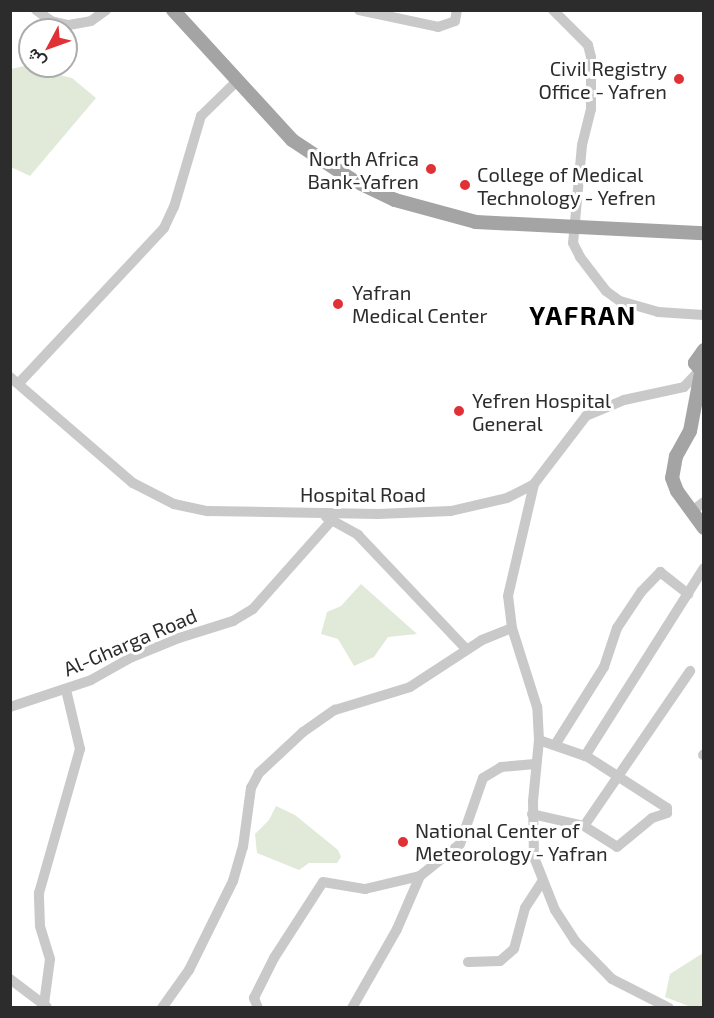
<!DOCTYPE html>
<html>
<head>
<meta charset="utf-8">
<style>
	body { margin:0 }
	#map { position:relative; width:714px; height:1018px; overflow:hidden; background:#fff; font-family:"Exo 2",Vazirmatn,sans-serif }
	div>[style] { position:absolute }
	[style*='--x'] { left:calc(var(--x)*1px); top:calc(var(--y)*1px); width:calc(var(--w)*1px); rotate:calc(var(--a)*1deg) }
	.green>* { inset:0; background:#e1ead9 }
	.minor>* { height:10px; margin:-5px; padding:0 5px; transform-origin:5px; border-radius:5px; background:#c9c9c9 }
	.major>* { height:14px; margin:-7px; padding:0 7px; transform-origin:7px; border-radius:7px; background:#a4a4a4 }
	.dots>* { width:16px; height:16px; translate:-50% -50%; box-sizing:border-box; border:3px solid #fff; border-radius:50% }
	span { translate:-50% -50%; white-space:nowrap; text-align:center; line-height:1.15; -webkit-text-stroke:6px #fff; paint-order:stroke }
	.poi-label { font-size:20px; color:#2c2c2c }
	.right { translate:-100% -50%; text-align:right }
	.left { translate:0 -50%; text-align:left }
	.street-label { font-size:20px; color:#2c2c2c }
	.district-label { font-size:26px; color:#000; font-weight:700; letter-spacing:1.5px }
	.frame { position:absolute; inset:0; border:12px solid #2c2c2c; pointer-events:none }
	.north { position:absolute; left:18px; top:18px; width:60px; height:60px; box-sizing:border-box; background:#fff; border:2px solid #ababab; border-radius:50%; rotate:229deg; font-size:16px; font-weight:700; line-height:24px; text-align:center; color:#2c2c2c }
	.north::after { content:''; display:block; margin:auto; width:21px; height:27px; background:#e03137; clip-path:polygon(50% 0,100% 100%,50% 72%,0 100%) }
</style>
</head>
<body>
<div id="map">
	<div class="green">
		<div style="clip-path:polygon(24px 66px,72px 78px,96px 98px,30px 176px,11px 167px,11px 69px)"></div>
		<div style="clip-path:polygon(361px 584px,417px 634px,388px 637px,374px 657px,354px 666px,338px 639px,321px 634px,327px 612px,341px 606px)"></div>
		<div style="clip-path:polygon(276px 806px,295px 815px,338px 850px,341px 857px,337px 863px,309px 863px,299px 870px,257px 853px,255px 834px,269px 820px)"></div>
		<div style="clip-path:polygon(703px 953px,703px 1007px,691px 1007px,665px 997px,670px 974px)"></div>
	</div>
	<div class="minor">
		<div style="--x:36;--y:10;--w:19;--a:36"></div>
		<div style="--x:51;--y:21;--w:18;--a:13"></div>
		<div style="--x:69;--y:25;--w:22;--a:-10"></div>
		<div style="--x:91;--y:21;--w:19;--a:-36"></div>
		<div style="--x:359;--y:10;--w:81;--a:12.1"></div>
		<div style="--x:438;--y:27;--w:18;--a:-19"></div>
		<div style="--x:455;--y:21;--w:11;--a:-80"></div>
		<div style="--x:553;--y:10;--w:49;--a:45"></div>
		<div style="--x:588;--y:45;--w:12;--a:76"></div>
		<div style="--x:591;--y:57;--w:52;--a:90"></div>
		<div style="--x:591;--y:109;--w:37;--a:104"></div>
		<div style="--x:582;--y:145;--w:98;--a:95.2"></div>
		<div style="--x:573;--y:243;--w:16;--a:63"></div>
		<div style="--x:580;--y:257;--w:43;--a:52.6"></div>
		<div style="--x:606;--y:291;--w:17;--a:36"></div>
		<div style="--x:620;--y:301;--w:40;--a:16"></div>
		<div style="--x:658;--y:312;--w:46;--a:3.7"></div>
		<div style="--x:10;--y:377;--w:162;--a:40.8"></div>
		<div style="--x:133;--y:483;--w:46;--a:27.1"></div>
		<div style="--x:174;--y:504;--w:35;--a:12"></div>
		<div style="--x:208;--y:511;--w:170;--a:1"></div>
		<div style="--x:378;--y:514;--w:73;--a:-2.4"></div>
		<div style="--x:451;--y:511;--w:57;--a:-13.1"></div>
		<div style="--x:507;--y:498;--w:30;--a:-27"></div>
		<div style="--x:534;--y:484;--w:86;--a:-52.6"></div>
		<div style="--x:586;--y:416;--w:41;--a:-22.8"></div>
		<div style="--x:624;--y:400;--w:61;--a:-12.2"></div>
		<div style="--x:684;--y:387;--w:22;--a:-47"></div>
		<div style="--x:20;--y:382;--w:211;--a:-46.9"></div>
		<div style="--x:164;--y:228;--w:23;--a:-65"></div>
		<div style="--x:174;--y:207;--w:95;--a:-73.5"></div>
		<div style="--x:201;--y:116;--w:49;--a:-44.2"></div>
		<div style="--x:691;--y:512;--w:16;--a:-38"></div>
		<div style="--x:326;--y:517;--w:37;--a:29"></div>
		<div style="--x:358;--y:535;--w:158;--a:46.5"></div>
		<div style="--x:10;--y:707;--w:85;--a:-18.4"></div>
		<div style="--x:91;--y:680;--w:47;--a:-29.3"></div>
		<div style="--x:132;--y:657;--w:51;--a:-22"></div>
		<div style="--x:179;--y:638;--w:57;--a:-17.5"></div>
		<div style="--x:233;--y:621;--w:23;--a:-31"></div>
		<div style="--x:253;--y:609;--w:118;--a:-48.4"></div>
		<div style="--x:539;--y:740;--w:61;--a:95.6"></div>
		<div style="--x:533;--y:801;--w:56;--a:89"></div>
		<div style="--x:534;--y:857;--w:57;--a:68.4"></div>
		<div style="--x:555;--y:910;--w:37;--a:57"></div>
		<div style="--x:575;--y:941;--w:53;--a:45.8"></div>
		<div style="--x:612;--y:979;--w:64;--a:27"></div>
		<div style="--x:555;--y:745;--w:92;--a:-57.9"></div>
		<div style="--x:604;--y:667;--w:41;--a:-71.6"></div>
		<div style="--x:617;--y:628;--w:43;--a:-56.3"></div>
		<div style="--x:641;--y:592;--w:28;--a:-46"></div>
		<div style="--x:660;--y:572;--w:36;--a:38"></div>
		<div style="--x:703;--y:755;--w:1;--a:-45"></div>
		<div style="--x:585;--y:756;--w:222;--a:-57.7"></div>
		<div style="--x:532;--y:814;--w:53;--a:13"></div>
		<div style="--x:584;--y:826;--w:39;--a:32"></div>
		<div style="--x:617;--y:847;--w:45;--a:-39.6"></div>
		<div style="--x:652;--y:818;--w:16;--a:-18"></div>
		<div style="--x:667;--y:813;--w:5;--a:-90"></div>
		<div style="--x:667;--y:808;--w:94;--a:-147.2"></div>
		<div style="--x:588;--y:757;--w:52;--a:-160.9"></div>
		<div style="--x:539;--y:740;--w:33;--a:-93"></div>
		<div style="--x:537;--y:707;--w:83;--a:-107.6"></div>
		<div style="--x:512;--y:628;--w:32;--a:-97"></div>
		<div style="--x:508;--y:596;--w:115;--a:-76.9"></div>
		<div style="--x:584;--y:826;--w:188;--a:-55.6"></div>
		<div style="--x:468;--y:962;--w:32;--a:-2"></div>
		<div style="--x:500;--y:961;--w:18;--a:-41"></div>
		<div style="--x:514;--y:949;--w:42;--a:-75"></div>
		<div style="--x:525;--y:908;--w:31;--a:-57"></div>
		<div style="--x:10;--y:979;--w:46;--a:37.1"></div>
		<div style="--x:44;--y:1004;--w:45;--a:-82.4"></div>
		<div style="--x:50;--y:959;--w:34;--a:-107"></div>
		<div style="--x:40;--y:926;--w:33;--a:-92"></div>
		<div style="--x:39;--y:893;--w:150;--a:-74.1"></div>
		<div style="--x:80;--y:749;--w:61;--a:-103.3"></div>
		<div style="--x:162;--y:1008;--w:47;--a:-54.6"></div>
		<div style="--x:189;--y:970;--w:99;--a:-63.7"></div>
		<div style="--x:233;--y:881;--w:35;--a:-74"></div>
		<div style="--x:243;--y:847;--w:60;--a:-82.3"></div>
		<div style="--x:251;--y:788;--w:17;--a:-62"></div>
		<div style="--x:259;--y:773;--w:60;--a:-43"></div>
		<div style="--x:303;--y:732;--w:39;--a:-35"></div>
		<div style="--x:335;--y:710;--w:78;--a:-17"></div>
		<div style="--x:410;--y:687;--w:86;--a:-33.1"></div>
		<div style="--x:482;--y:640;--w:32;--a:-22"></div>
		<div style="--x:258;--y:1008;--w:11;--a:-112"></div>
		<div style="--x:254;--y:998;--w:45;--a:-63.4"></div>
		<div style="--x:274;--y:958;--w:90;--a:-57.2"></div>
		<div style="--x:323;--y:882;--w:43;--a:9.5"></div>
		<div style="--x:365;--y:889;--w:57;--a:-13.3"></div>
		<div style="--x:352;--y:1008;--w:91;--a:-60.3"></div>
		<div style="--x:397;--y:929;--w:58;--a:-66.5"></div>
		<div style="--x:420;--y:876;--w:51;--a:-38.7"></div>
		<div style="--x:460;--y:844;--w:70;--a:-70.8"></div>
		<div style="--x:483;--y:778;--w:21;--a:-31"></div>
		<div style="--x:501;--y:767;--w:34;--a:-5"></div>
	</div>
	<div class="major">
		<div style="--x:173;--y:10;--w:176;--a:47.5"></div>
		<div style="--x:292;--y:140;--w:71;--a:33.5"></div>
		<div style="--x:351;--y:179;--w:49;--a:25.5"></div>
		<div style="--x:395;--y:200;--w:84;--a:15.2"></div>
		<div style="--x:476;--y:222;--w:228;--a:2.8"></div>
		<div style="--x:704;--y:350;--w:16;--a:125"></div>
		<div style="--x:695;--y:363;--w:14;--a:51"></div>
		<div style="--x:701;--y:373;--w:59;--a:100.7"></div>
		<div style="--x:690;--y:431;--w:29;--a:119"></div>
		<div style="--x:676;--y:456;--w:22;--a:100"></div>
		<div style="--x:672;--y:478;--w:14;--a:69"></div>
		<div style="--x:677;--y:491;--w:46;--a:53.9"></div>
	</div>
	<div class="dots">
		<div style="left:679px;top:79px;background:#e03137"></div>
		<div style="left:431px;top:169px;background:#e03137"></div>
		<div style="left:465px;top:185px;background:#e03137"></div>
		<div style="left:338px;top:304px;background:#e03137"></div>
		<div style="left:459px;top:411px;background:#e03137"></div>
		<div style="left:403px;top:842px;background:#e03137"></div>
	</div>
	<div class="poi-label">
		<span class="right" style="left:667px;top:80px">Civil Registry<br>Office - Yafren</span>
		<span class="right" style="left:419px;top:170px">North Africa<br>Bank-Yafren</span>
		<span class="left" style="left:477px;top:186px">College of Medical<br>Technology - Yefren</span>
		<span class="left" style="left:352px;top:304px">Yafran<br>Medical Center</span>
		<span class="left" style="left:472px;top:412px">Yefren Hospital<br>General</span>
		<span class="left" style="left:415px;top:842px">National Center of<br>Meteorology - Yafran</span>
	</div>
	<div class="street-label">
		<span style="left:363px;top:494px">Hospital Road</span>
		<span style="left:130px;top:642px;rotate:-23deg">Al-Gharga Road</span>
	</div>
	<div class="district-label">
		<span style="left:583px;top:315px">YAFRAN</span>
	</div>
	<div class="frame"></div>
	<div class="north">ش</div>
</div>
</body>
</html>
